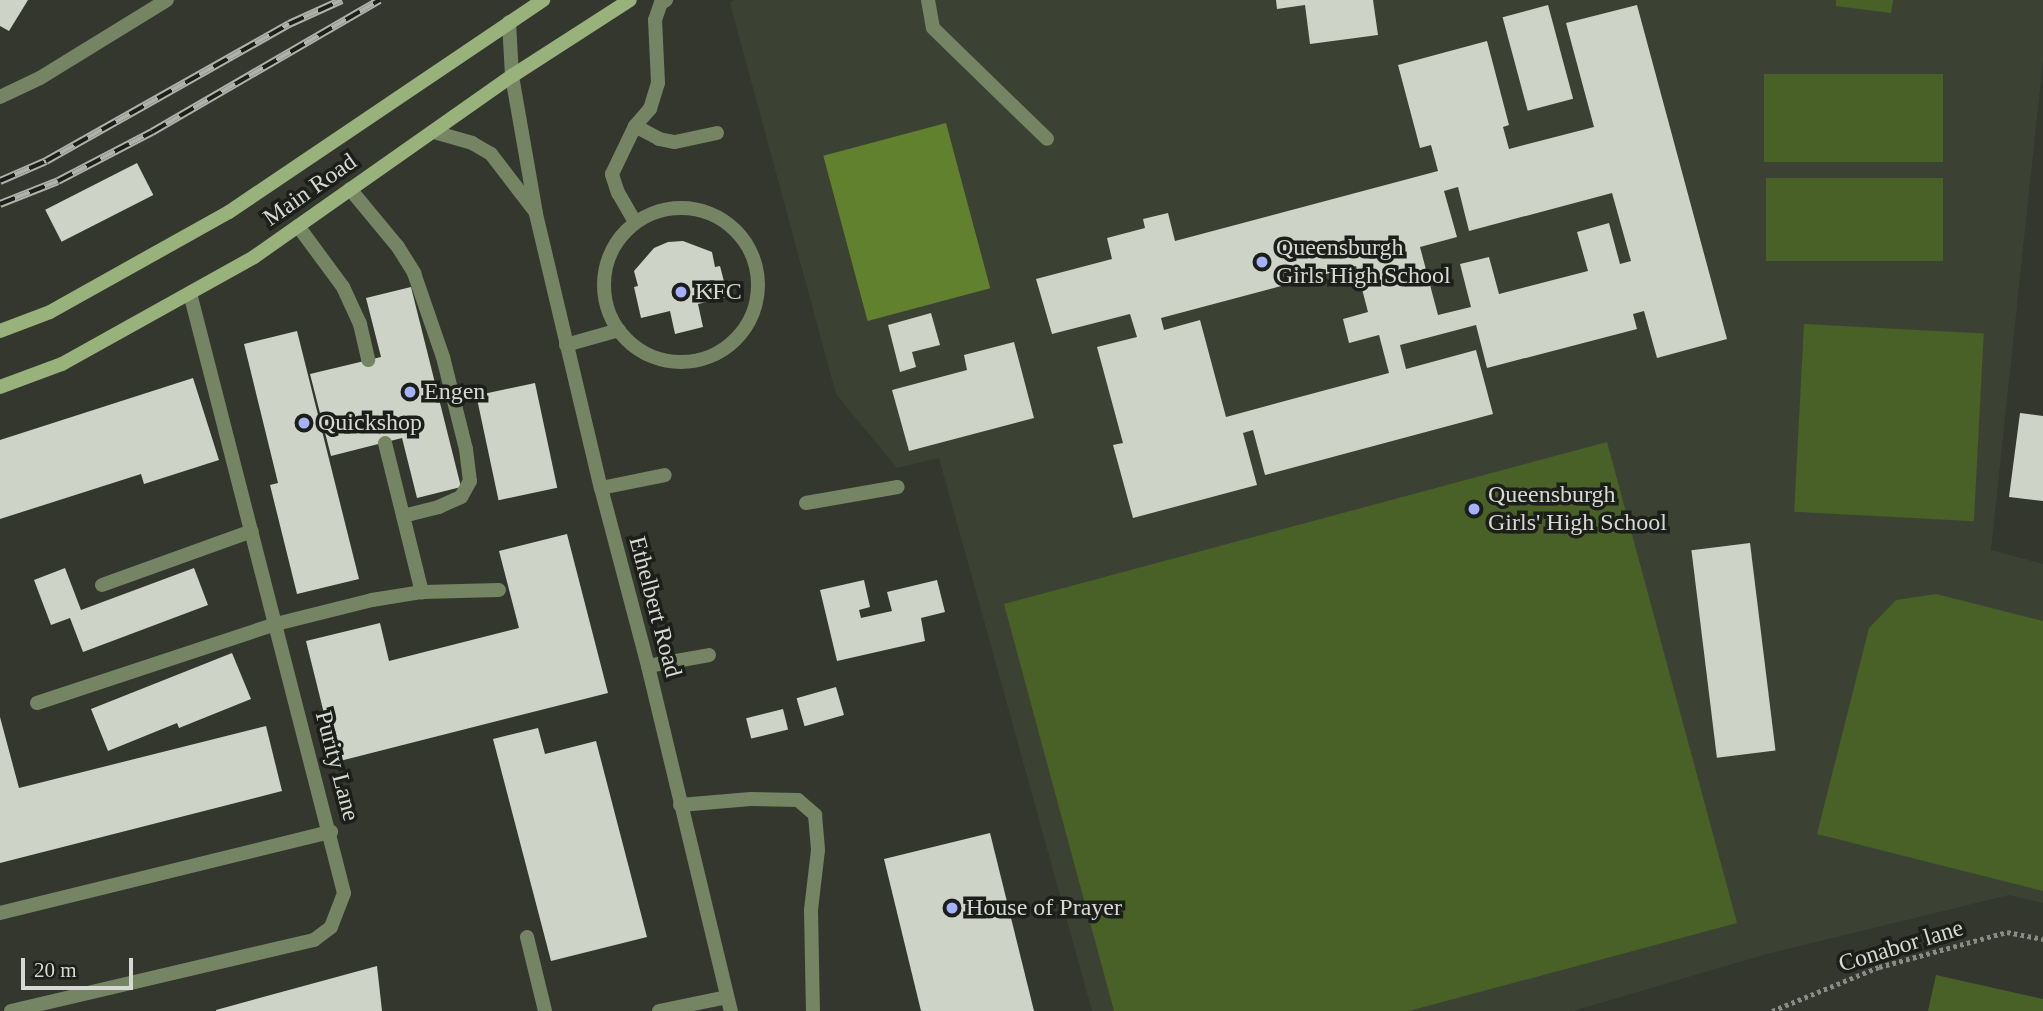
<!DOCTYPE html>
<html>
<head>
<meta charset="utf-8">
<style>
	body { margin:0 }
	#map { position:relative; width:2043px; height:1011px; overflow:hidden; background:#33372e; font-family:Georgia,serif }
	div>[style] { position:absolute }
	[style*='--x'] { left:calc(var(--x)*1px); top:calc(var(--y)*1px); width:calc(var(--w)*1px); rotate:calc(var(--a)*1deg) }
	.built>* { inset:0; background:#3b4233 }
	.green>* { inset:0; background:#496027; transform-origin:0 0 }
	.water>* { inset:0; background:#61812e; transform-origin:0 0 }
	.building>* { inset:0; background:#ced3c8; transform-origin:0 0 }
	.path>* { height:4.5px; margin-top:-2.25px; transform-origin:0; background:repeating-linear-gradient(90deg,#898c85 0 3.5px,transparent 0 7px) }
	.lane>* { height:14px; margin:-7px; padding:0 7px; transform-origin:7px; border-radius:7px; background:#758463 }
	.lane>.ring { margin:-7px; padding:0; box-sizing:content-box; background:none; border:14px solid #758463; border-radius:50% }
	.street>* { height:14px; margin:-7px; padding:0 7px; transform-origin:7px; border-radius:7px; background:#758463 }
	.secondary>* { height:14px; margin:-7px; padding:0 7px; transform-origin:7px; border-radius:7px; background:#99b17b }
	.rail>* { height:8px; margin-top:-4px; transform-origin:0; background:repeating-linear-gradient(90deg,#1c1e19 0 16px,#aeb0aa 0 32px); box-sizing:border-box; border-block:2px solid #aeb0aa }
	.dots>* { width:19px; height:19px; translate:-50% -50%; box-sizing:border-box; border:4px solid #1c1e19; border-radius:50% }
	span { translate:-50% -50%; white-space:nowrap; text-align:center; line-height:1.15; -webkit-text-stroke:7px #1c1e19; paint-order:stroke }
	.street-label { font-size:24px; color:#d6d8d3 }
	.poi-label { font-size:24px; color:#d6d8d3 }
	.left { translate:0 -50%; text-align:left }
	.scale { position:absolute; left:21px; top:958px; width:112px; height:32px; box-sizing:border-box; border:4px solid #d6d8d3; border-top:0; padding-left:9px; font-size:21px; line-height:24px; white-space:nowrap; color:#d6d8d3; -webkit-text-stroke:5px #1c1e19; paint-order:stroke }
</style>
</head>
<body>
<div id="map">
	<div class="built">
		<div style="clip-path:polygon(735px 0,2043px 0,2043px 60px,1991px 550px,2043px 564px,2043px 903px,2009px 895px,1763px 955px,1573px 1011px,1092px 1011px,939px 458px,897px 468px,836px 394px,730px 3px)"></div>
	</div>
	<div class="green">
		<div style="clip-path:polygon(1836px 0,1893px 0,1891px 13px,1836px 6px)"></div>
		<div style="left:1943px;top:74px;width:88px;height:179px;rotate:90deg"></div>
		<div style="left:1766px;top:178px;width:177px;height:83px"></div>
		<div style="left:1804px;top:324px;width:180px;height:188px;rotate:3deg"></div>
		<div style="clip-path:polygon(1607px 442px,1737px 923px,1409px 1011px,1114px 1011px,1004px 604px)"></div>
		<div style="clip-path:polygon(1936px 594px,2043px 621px,2043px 891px,1817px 834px,1869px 628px,1896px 600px)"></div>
		<div style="clip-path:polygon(1936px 975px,2043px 999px,2043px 1011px,1928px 1011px)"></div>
	</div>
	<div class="water">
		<div style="left:946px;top:123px;width:171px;height:127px;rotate:75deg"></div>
	</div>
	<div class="building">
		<div style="clip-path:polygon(0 0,28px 0,9px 31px,0 26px)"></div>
		<div style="clip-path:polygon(1276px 0,1373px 0,1378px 35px,1310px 44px,1305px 5px,1277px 9px)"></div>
		<div style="left:1548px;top:5px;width:97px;height:47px;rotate:75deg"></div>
		<div style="clip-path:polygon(evenodd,1637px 5px,1727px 339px,1657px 358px,1644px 311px,1633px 314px,1637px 329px,1487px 368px,1476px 325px,1400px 345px,1406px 369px,1476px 350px,1493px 414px,1265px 475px,1253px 430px,1243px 433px,1257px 485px,1133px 518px,1113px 445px,1123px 443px,1097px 347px,1137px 337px,1130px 314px,1052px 334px,1036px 279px,1112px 259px,1107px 238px,1145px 228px,1143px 219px,1168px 213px,1175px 241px,1438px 171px,1431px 145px,1420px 148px,1398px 65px,1487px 41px,1509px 125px,1503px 127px,1509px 149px,1594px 127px,1566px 23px,1637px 5px,1458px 187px,1469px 231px,1612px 193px,1631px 261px,1620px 264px,1609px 223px,1577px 232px,1588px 271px,1499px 294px,1489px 257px,1460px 264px,1471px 307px,1438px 315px,1420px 247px,1457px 237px,1444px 191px,1458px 187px,1637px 5px,1356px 266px,1368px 312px,1343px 319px,1349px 343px,1379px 335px,1389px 373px,1226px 417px,1200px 320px,1164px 330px,1161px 318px,1356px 266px)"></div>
		<div style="left:137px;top:163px;width:36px;height:103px;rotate:63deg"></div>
		<div style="clip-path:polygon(683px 241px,712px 252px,715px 267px,720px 266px,728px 297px,698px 304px,703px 327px,675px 334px,670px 311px,641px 318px,634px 287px,638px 286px,634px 271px,654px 248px,668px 242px)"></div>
		<div style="clip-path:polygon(411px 287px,461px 487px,417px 498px,402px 438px,331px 456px,310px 374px,381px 357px,366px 298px)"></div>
		<div style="clip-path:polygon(931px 313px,940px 345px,912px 352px,916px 367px,900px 372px,888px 325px)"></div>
		<div style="clip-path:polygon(297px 331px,359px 579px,297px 594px,270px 485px,278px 483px,244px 344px)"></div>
		<div style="clip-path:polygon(1014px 342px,1034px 418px,909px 451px,892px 390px,967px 370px,964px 355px)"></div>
		<div style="clip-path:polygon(193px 378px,219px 460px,144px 484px,141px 474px,0 519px,0 440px)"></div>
		<div style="left:535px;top:383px;width:107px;height:60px;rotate:78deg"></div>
		<div style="clip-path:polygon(2020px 413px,2043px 416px,2043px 501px,2009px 497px)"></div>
		<div style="clip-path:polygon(567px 534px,608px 693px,336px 762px,306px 641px,380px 623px,389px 661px,519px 628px,499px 551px)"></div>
		<div style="left:1750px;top:543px;width:209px;height:59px;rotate:83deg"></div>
		<div style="clip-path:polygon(65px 568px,81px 610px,194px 568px,208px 605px,83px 652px,70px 618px,51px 625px,34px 580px)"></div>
		<div style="clip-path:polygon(864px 580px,870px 607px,859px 610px,861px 618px,892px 611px,887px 592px,937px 580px,945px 612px,921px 618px,925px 641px,837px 661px,820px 590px)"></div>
		<div style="clip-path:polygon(232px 653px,251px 699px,179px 728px,177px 723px,108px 751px,91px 709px)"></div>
		<div style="left:836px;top:687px;width:29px;height:41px;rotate:74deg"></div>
		<div style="left:783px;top:709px;width:21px;height:38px;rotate:76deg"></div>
		<div style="clip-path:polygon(0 717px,19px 788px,266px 726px,282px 791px,0 863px)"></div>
		<div style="clip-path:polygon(538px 728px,545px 754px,596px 741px,647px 937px,551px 961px,493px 739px)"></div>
		<div style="clip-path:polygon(990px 833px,1034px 1011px,921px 1011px,884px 859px)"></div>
		<div style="clip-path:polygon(377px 966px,382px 1011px,216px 1011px,216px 1010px)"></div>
	</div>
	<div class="path">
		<div style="--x:1772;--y:1011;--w:116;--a:-22.4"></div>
		<div style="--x:1879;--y:967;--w:133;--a:-15.3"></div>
		<div style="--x:2007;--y:932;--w:37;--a:11"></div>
	</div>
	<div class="lane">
		<div style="--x:928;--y:0;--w:28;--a:80"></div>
		<div style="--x:933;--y:28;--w:159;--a:44.2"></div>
		<div style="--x:635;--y:126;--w:27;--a:28"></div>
		<div style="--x:659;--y:139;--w:16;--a:11"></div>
		<div style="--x:675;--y:142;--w:43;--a:-12.1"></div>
		<div style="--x:350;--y:189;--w:75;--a:50.4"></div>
		<div style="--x:398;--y:247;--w:31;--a:58"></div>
		<div style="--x:414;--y:273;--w:89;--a:71"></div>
		<div style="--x:443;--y:357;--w:95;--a:76"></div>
		<div style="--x:466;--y:449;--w:32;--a:83"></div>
		<div style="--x:470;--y:481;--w:18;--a:119"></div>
		<div style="--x:461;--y:497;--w:24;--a:156"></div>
		<div style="--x:439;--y:507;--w:37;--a:166"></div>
		<div class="ring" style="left:604px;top:208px;width:140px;height:140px"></div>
		<div style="--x:635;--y:222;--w:34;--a:-120"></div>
		<div style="--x:618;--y:193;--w:20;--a:-108"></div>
		<div style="--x:612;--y:174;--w:53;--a:-64.4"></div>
		<div style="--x:635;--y:126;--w:23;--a:-49"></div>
		<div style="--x:650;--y:109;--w:27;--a:-73"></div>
		<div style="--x:658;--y:83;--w:63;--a:-92.7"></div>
		<div style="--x:655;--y:20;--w:18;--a:-71"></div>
		<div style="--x:661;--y:3;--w:6;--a:-31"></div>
		<div style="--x:298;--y:226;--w:76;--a:53.6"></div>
		<div style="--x:343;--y:287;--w:41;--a:65.3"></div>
		<div style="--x:360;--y:324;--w:37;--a:77"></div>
		<div style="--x:566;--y:345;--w:55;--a:-15.8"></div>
		<div style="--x:385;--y:443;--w:154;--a:76.1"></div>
		<div style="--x:601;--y:488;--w:65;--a:-11.5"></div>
		<div style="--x:806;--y:503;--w:93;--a:-9.9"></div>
		<div style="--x:102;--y:585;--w:159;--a:-19.8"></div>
		<div style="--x:648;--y:666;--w:62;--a:-10.2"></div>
		<div style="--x:37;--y:703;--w:252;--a:-18.3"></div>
		<div style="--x:276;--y:624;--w:99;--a:-14"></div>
		<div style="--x:372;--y:600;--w:51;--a:-9.1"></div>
		<div style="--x:422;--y:592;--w:77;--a:-1.5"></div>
		<div style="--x:680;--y:805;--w:71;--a:-4.8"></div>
		<div style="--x:751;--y:799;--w:47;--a:1.2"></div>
		<div style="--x:798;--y:800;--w:23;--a:41"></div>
		<div style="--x:815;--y:815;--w:35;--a:85"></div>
		<div style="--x:818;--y:850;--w:60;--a:96.7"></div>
		<div style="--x:811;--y:910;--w:101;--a:88.9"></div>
		<div style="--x:0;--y:913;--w:341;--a:-13.8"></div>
		<div style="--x:527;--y:937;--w:76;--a:76.3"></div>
		<div style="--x:11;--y:1011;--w:311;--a:-13.2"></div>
		<div style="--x:314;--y:940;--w:21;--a:-37"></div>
		<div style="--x:331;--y:927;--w:36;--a:-69"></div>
		<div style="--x:344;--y:893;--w:619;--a:-104.4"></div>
		<div style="--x:659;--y:1011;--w:69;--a:-11.6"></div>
	</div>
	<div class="street">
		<div style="--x:509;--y:22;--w:54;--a:86.8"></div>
		<div style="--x:512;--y:76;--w:140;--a:80.1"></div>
		<div style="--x:536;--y:214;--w:282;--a:76.7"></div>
		<div style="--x:601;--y:488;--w:184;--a:75.2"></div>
		<div style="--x:648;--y:666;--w:355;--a:76.5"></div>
		<div style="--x:0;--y:97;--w:44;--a:-25.4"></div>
		<div style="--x:40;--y:78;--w:149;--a:-31.6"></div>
		<div style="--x:434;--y:132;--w:40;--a:16"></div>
		<div style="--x:472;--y:143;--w:22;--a:30"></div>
		<div style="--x:491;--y:154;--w:71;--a:52.5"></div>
	</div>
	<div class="secondary">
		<div style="--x:0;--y:331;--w:53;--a:-20.8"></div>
		<div style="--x:50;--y:312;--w:205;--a:-29.2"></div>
		<div style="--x:229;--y:212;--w:379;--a:-34"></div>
		<div style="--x:0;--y:387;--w:66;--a:-20.4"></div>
		<div style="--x:62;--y:364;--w:220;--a:-29.1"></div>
		<div style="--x:254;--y:257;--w:315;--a:-35.1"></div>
		<div style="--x:512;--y:76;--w:140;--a:-32.8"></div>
	</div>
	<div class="rail">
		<div style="--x:0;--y:181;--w:50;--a:-23.5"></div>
		<div style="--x:46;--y:161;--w:279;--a:-29.4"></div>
		<div style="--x:289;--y:24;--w:58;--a:-24.4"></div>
		<div style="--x:0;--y:204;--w:62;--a:-21.6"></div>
		<div style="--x:58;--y:181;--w:106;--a:-27.5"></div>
		<div style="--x:152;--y:132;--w:263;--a:-30.1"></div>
	</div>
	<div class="dots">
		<div style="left:1262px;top:262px;background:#a6b1fc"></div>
		<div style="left:681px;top:292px;background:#a6b1fc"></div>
		<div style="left:410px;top:392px;background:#a6b1fc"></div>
		<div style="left:304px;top:423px;background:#a6b1fc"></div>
		<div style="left:1474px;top:509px;background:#a6b1fc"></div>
		<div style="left:952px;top:908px;background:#a6b1fc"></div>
	</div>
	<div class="street-label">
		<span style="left:310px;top:190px;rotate:-35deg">Main Road</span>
		<span style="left:655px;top:607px;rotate:75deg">Ethelbert Road</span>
		<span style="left:337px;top:766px;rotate:75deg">Purity Lane</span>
		<span style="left:1901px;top:946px;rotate:-17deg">Conabor lane</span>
	</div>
	<div class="poi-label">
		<span class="left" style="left:1276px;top:262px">Queensburgh<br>Girls High School</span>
		<span class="left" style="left:695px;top:292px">KFC</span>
		<span class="left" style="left:424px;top:392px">Engen</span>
		<span class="left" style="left:318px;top:423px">Quickshop</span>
		<span class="left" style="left:1488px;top:509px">Queensburgh<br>Girls' High School</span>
		<span class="left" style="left:966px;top:908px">House of Prayer</span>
	</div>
	<div class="scale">20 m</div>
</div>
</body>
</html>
